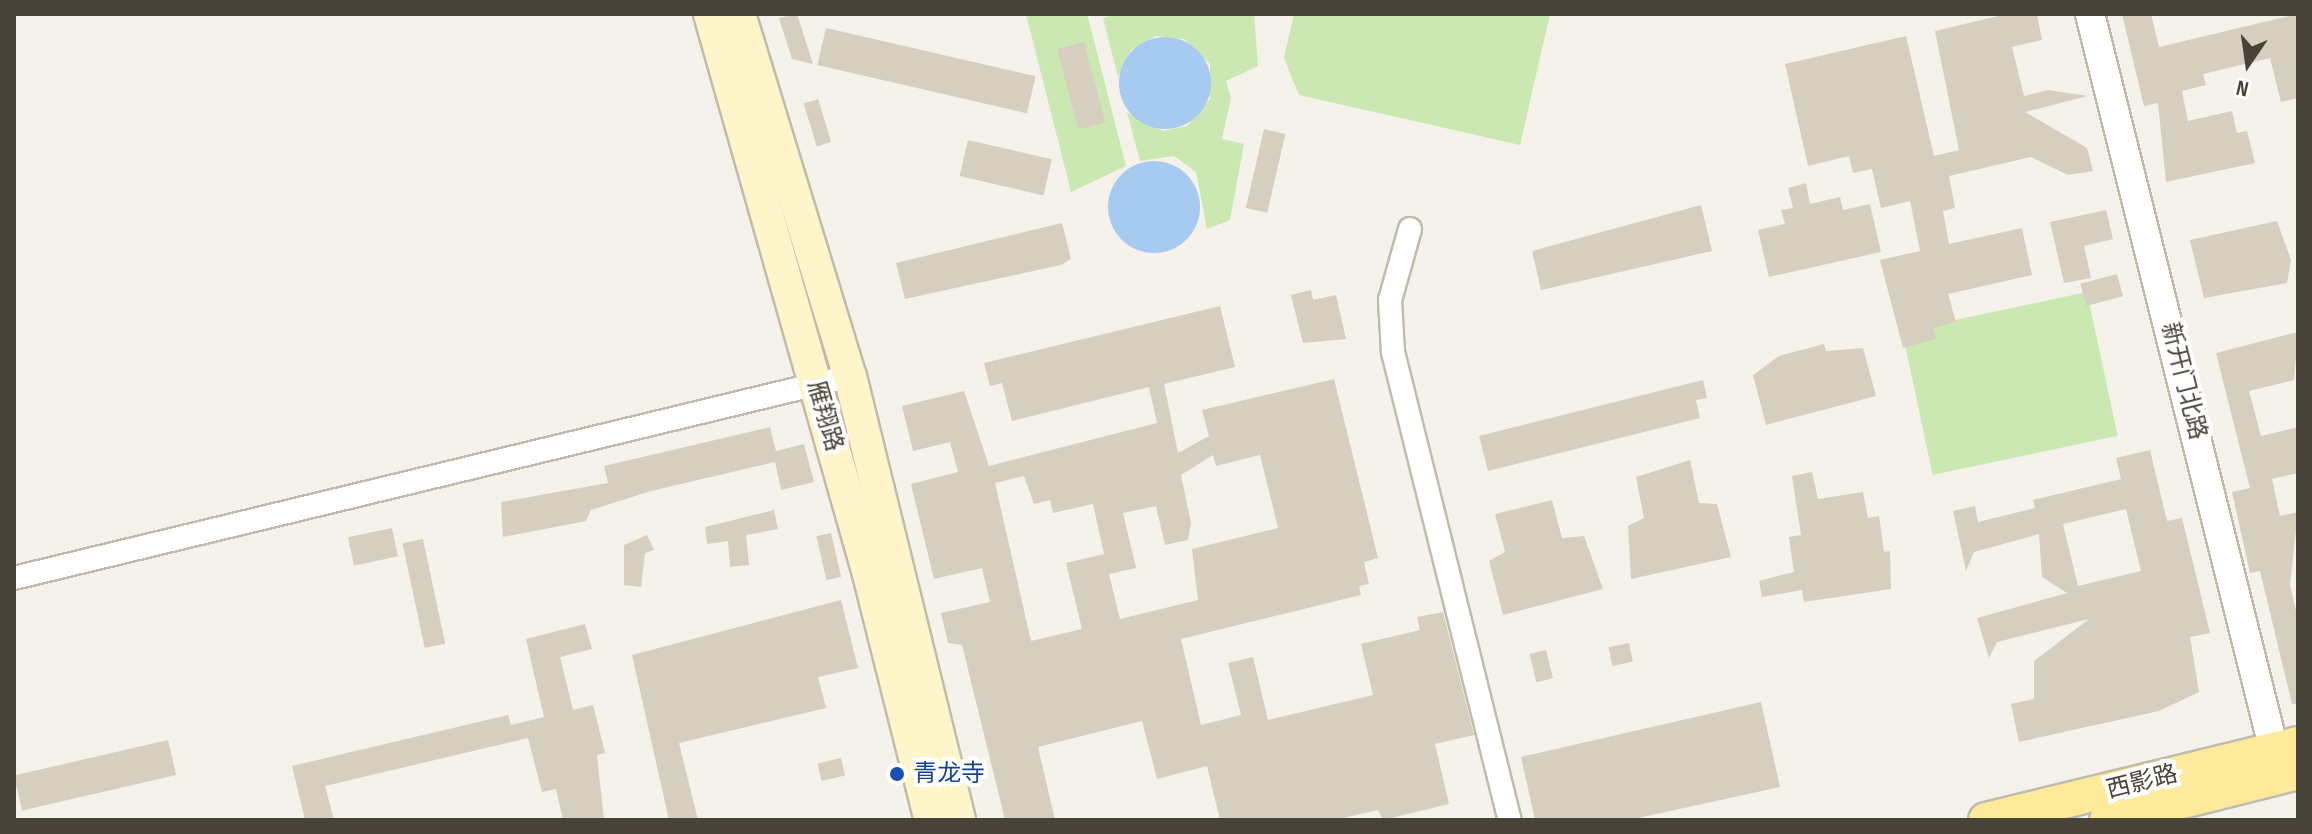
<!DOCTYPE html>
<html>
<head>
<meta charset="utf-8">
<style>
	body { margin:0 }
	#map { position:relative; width:2312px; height:834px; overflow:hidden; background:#f4f2ea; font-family:"Sofia Sans Condensed","Noto Sans SC",sans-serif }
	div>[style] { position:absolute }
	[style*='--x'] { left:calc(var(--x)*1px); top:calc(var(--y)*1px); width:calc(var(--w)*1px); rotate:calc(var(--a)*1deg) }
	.green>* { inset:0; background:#cbe8b3; transform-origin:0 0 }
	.water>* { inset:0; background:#a7cbf0 }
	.round { border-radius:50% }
	.building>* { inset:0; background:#d6cfbf; transform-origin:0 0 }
	.roads { filter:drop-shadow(2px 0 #c0bbac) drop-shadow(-2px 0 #c0bbac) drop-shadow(0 2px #c0bbac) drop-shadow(0 -2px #c0bbac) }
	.minor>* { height:22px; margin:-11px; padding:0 11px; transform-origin:11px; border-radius:11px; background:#fff }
	.tertiary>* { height:28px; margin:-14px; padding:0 14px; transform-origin:14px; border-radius:14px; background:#fff }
	.secondary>* { height:32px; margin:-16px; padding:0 16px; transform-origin:16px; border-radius:16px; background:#fef6ca }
	.primary>* { height:34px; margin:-17px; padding:0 17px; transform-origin:17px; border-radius:17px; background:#fdea9a }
	.dots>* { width:22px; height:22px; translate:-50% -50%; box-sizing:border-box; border:4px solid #fff; border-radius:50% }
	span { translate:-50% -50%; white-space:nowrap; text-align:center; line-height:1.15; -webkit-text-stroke:8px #fff; paint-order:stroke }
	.street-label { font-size:24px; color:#484338 }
	.transit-label { font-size:24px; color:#164399 }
	.left { translate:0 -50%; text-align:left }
	.frame { position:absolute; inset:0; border:16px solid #484338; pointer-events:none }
	.north { position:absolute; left:2208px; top:24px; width:80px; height:80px; -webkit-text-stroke:6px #fff; paint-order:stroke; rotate:193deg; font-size:22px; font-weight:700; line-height:32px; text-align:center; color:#484338 }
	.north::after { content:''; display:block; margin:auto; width:28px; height:36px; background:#484338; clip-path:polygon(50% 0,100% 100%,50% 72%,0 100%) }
</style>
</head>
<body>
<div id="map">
	<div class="green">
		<div style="clip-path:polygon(1026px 14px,1087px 14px,1126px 166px,1071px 192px)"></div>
		<div style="clip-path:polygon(1116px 14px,1254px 14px,1258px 66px,1226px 81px,1231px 98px,1222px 139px,1244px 144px,1230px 220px,1207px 229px,1196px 172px,1174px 156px,1140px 161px,1127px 112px,1163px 131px,1187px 126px,1210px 99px,1210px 64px,1184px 39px,1156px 36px,1131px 50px,1118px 77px,1103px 18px)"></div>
		<div style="clip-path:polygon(1294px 14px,1550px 14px,1520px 145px,1299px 95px,1284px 58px)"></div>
		<div style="left:2087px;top:292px;width:147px;height:189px;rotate:78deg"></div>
	</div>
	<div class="water">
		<div class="round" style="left:1119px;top:37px;width:92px;height:92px"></div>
		<div class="round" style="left:1108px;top:161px;width:92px;height:92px"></div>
	</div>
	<div class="building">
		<div style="clip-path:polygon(797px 14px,813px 64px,792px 59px,779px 18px)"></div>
		<div style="clip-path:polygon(2007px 14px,2037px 14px,2042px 40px,2012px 47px,2024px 96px,2048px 90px,2088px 96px,2025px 112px,2087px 148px,2093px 171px,2068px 175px,2031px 157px,1949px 176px,1955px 208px,1943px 211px,1949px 244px,2022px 228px,2032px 275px,1948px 294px,1956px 322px,1933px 328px,1936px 339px,1903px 348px,1880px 260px,1920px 251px,1910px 201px,1881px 208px,1872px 169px,1853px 173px,1849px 156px,1808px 166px,1785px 64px,1906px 36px,1934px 156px,1959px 150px,1935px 31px)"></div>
		<div style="clip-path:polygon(2122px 14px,2151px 14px,2159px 47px,2298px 14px,2298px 98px,2281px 102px,2270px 58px,2203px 74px,2206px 85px,2182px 91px,2188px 121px,2232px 111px,2237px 133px,2247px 131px,2255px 163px,2166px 182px,2158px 103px,2144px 106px)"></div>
		<div style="left:826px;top:28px;width:215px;height:38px;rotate:13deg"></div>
		<div style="left:1084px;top:42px;width:83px;height:28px;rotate:75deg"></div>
		<div style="left:818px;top:99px;width:45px;height:15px;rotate:73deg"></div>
		<div style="left:1264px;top:129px;width:22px;height:81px;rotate:13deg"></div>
		<div style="left:968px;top:140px;width:86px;height:37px;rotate:13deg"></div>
		<div style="clip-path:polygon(1806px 183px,1810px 204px,1840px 197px,1843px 210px,1870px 204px,1881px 252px,1769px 277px,1758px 230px,1785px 224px,1781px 210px,1793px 208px,1788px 188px)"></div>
		<div style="clip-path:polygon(1701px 205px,1712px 251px,1541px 290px,1532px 251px)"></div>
		<div style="clip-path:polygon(2106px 210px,2113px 239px,2084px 246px,2091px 278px,2064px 283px,2050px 222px)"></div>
		<div style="clip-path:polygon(2277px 221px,2291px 260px,2287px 283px,2204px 298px,2190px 240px)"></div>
		<div style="clip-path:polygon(1062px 223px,1071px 259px,1061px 265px,905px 299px,896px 263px)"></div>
		<div style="left:2117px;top:274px;width:23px;height:38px;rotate:75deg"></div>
		<div style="clip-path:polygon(1311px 290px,1313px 300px,1336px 295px,1346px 339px,1303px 343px,1291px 295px)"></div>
		<div style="clip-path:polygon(evenodd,1220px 306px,1235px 367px,1164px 384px,1178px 453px,1209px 436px,1202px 410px,1334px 379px,1378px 558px,1364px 562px,1369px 584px,1359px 586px,1361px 595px,1181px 639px,1201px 725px,1241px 715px,1228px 663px,1253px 657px,1268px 720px,1373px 695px,1361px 644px,1420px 630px,1417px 617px,1443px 612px,1474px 735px,1435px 744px,1449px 804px,1383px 820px,1378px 810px,1334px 820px,1220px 820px,1207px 766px,1157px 779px,1142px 721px,1038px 747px,1055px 820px,1005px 820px,962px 645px,948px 643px,941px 613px,990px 602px,982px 568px,934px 579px,911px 484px,958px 472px,950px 442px,913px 451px,902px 406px,964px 391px,989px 466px,1157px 423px,1149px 387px,1012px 421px,1002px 383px,990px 386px,984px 363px,1220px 306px,1213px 455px,1216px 466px,1260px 455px,1278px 528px,1192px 549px,1198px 600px,1120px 619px,1109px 574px,1136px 568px,1123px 513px,1156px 506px,1165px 545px,1188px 540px,1191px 523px,1181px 475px,1213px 455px,1220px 306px,1024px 476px,1034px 504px,1050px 500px,1053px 513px,1093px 504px,1104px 554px,1066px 563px,1082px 629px,1031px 641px,995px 483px,1024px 476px)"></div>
		<div style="clip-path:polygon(2298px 332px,2294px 380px,2249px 391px,2261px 436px,2298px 427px,2298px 473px,2272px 479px,2280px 516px,2298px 512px,2290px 585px,2298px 619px,2298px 704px,2292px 704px,2260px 571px,2250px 573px,2232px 492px,2250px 488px,2216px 353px)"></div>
		<div style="clip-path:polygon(1824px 344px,1826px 351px,1863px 348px,1876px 396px,1766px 425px,1753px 375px,1779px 356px)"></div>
		<div style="clip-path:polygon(1703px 380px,1707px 398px,1696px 400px,1700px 418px,1488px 471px,1479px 436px)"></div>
		<div style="clip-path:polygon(770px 427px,776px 451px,804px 444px,814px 482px,781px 490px,775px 462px,651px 491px,591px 510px,586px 521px,503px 537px,501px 502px,608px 483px,604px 466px)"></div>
		<div style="clip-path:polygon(evenodd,2150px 450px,2167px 521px,2182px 518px,2210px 633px,2190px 637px,2199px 692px,2159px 711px,2019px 742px,2011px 704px,2034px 699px,2034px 661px,2089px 619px,1997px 642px,1989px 658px,1977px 618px,2067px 593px,2042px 577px,2039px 534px,1974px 552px,1966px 571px,1953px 511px,1975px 506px,1978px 522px,2035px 508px,2033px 500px,2121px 479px,2116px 458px,2150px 450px,2126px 509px,2141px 571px,2078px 586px,2063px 524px,2126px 509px)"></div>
		<div style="clip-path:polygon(1690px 460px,1699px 503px,1717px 504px,1731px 557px,1631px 579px,1628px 526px,1644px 518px,1636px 477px)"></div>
		<div style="clip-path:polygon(1812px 472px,1818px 499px,1863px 492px,1868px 518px,1879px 516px,1884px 552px,1890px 551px,1891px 589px,1804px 602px,1802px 590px,1762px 597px,1759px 581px,1794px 572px,1789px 537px,1801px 535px,1792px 476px)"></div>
		<div style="clip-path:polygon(1552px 500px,1562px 538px,1584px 536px,1603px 589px,1503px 615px,1489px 561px,1505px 552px,1495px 514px)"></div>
		<div style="clip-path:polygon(774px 510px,778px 529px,746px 535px,749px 565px,730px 567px,728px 541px,707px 544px,705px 527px)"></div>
		<div style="left:392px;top:528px;width:29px;height:45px;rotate:78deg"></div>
		<div style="left:831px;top:533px;width:45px;height:15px;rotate:77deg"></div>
		<div style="clip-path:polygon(647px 535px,654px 550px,645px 553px,641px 587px,624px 585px,624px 545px)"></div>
		<div style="left:423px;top:539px;width:107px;height:21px;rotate:78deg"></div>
		<div style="clip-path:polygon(841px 600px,858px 668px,818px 677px,826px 708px,679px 743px,698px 820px,669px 820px,632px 655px)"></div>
		<div style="clip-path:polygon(585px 624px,592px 649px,560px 657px,573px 710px,593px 705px,605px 753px,597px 755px,604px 820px,563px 820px,556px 789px,542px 792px,528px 738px,325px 786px,334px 820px,305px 820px,292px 766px,508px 715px,511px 725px,544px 717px,526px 639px)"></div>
		<div style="left:1629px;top:643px;width:19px;height:21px;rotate:78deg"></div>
		<div style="left:1546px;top:650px;width:29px;height:17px;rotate:76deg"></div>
		<div style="clip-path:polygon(1761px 702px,1780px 787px,1629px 820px,1535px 820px,1521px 757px)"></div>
		<div style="left:168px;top:740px;width:36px;height:158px;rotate:77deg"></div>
		<div style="left:841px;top:758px;width:18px;height:24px;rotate:77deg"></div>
	</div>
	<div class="roads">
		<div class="minor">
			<div style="--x:1410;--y:229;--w:74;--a:105.7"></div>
			<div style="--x:1390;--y:300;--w:52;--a:86.7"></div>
			<div style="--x:1393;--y:352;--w:482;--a:76"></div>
			<div style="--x:14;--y:578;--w:860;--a:-13.58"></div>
		</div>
		<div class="tertiary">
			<div style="--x:2090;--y:14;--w:759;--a:75.96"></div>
		</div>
		<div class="secondary">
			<div style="--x:710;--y:14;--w:582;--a:74.15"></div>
			<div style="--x:869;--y:574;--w:254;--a:75.9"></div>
			<div style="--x:739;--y:14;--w:379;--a:73"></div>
			<div style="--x:850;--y:376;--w:457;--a:76.2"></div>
		</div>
		<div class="primary">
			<div style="--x:1986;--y:820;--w:321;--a:-13.7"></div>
			<div style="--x:2107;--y:820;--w:197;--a:-14.1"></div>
		</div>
	</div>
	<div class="dots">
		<div style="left:897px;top:774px;background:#1a4fb4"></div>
	</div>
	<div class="street-label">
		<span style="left:2184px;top:381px;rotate:76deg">新开门北路</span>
		<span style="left:825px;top:416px;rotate:74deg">雁翔路</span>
		<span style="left:2142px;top:782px;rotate:-14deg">西影路</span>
	</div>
	<div class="transit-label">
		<span class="left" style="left:913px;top:774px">青龙寺</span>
	</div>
	<div class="frame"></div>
	<div class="north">N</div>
</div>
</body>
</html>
